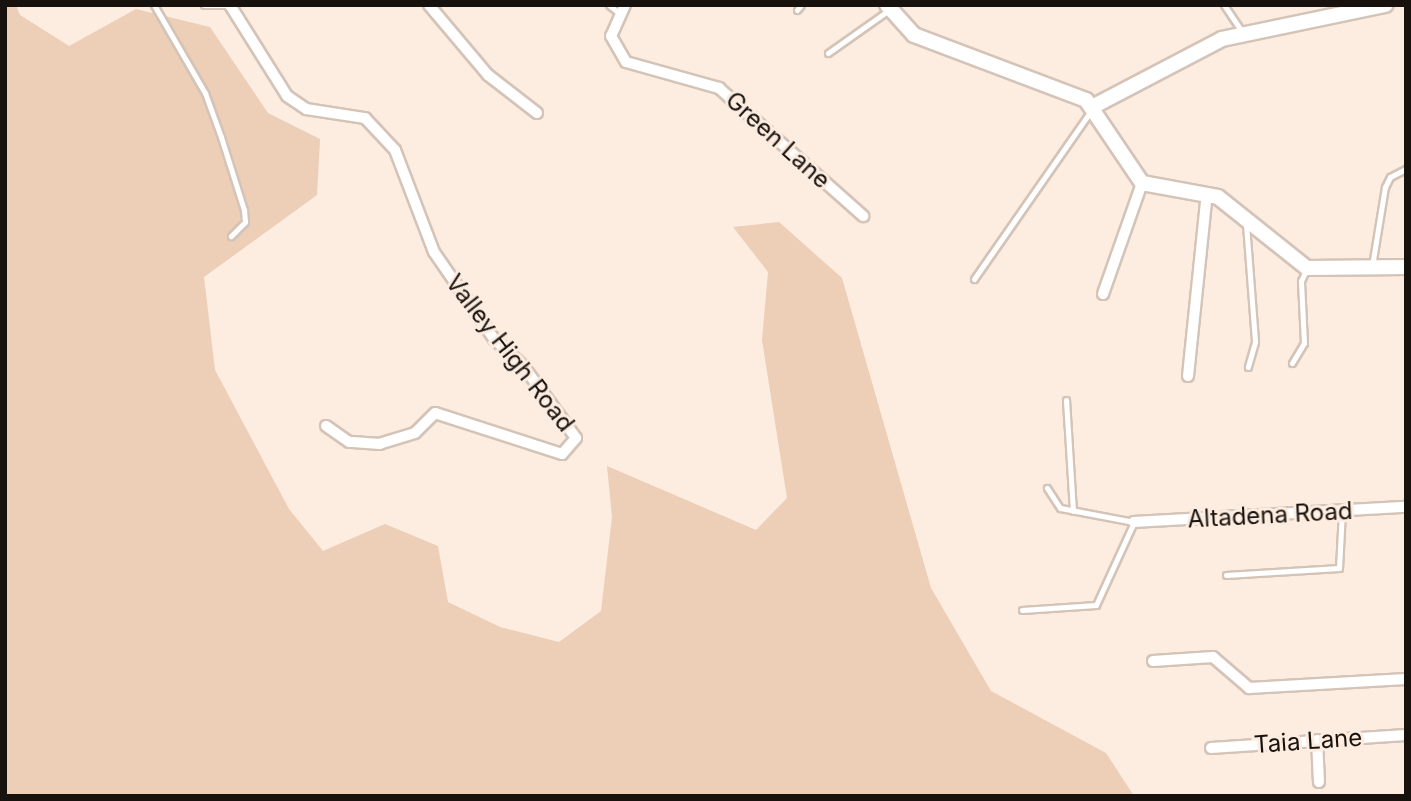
<!DOCTYPE html>
<html>
<head>
<meta charset="utf-8">
<style>
	body { margin:0 }
	#map { position:relative; width:1411px; height:801px; overflow:hidden; background:#fdece0; font-family:Inter,sans-serif }
	div>[style] { position:absolute }
	[style*='--x'] { left:calc(var(--x)*1px); top:calc(var(--y)*1px); width:calc(var(--w)*1px); rotate:calc(var(--a)*1deg) }
	.green>* { inset:0; background:#edceb6 }
	.roads { filter:drop-shadow(2px 0 #d4c4b8) drop-shadow(-2px 0 #d4c4b8) drop-shadow(0 2px #d4c4b8) drop-shadow(0 -2px #d4c4b8) }
	.lane>* { height:5px; margin:-2.5px; padding:0 2.5px; transform-origin:2.5px; border-radius:2.5px; background:#fff }
	.street>* { height:10px; margin:-5px; padding:0 5px; transform-origin:5px; border-radius:5px; background:#fff }
	.secondary>* { height:14px; margin:-7px; padding:0 7px; transform-origin:7px; border-radius:7px; background:#fff }
	span { translate:-50% -50%; white-space:nowrap; text-align:center; line-height:1.15; -webkit-text-stroke:6px #fdece0; paint-order:stroke }
	.street-label { font-size:24px; color:#17120d }
	.frame { position:absolute; inset:0; border:7px solid #17120d; pointer-events:none }
</style>
</head>
<body>
<div id="map">
	<div class="green">
		<div style="clip-path:polygon(5px 5px,16px 5px,20px 15px,69px 46px,136px 9px,210px 27px,268px 113px,320px 139px,317px 195px,204px 277px,215px 370px,289px 509px,323px 551px,385px 524px,438px 546px,448px 602px,500px 627px,559px 642px,601px 611px,612px 517px,607px 466px,756px 530px,787px 498px,762px 340px,768px 272px,733px 227px,779px 222px,842px 278px,931px 588px,991px 691px,1106px 753px,1134px 796px,5px 796px)"></div>
	</div>
	<div class="roads">
		<div class="lane">
			<div style="--x:154;--y:5;--w:102;--a:59.9"></div>
			<div style="--x:205;--y:93;--w:47;--a:70"></div>
			<div style="--x:221;--y:137;--w:77;--a:72.5"></div>
			<div style="--x:244;--y:210;--w:12;--a:85"></div>
			<div style="--x:245;--y:222;--w:20;--a:135"></div>
			<div style="--x:204;--y:5;--w:26;--a:0"></div>
			<div style="--x:609;--y:5;--w:13;--a:39"></div>
			<div style="--x:1224;--y:5;--w:34;--a:56"></div>
			<div style="--x:797;--y:10;--w:6;--a:-51"></div>
			<div style="--x:828;--y:53;--w:75;--a:-35.2"></div>
			<div style="--x:1246;--y:224;--w:118;--a:85.6"></div>
			<div style="--x:1255;--y:342;--w:26;--a:106"></div>
			<div style="--x:1372;--y:266;--w:80;--a:-80.7"></div>
			<div style="--x:1385;--y:187;--w:11;--a:-63"></div>
			<div style="--x:1390;--y:177;--w:18;--a:-27"></div>
			<div style="--x:974;--y:279;--w:203;--a:-55.2"></div>
			<div style="--x:1292;--y:363;--w:23;--a:-59"></div>
			<div style="--x:1304;--y:343;--w:62;--a:-92.8"></div>
			<div style="--x:1301;--y:281;--w:14;--a:-65"></div>
			<div style="--x:1066;--y:400;--w:111;--a:86.4"></div>
			<div style="--x:1226;--y:575;--w:113;--a:-3.5"></div>
			<div style="--x:1339;--y:568;--w:57;--a:-87"></div>
			<div style="--x:1022;--y:610;--w:74;--a:-3.9"></div>
			<div style="--x:1096;--y:605;--w:91;--a:-65.4"></div>
			<div style="--x:1134;--y:522;--w:75;--a:-169.3"></div>
			<div style="--x:1060;--y:508;--w:24;--a:-123"></div>
		</div>
		<div class="street">
			<div style="--x:230;--y:5;--w:107;--a:57.9"></div>
			<div style="--x:287;--y:96;--w:23;--a:34"></div>
			<div style="--x:306;--y:109;--w:60;--a:8.7"></div>
			<div style="--x:365;--y:118;--w:44;--a:46.8"></div>
			<div style="--x:395;--y:150;--w:109;--a:69.1"></div>
			<div style="--x:434;--y:252;--w:106;--a:55.4"></div>
			<div style="--x:494;--y:339;--w:41;--a:43"></div>
			<div style="--x:524;--y:367;--w:88;--a:53.8"></div>
			<div style="--x:576;--y:438;--w:21;--a:131"></div>
			<div style="--x:562;--y:454;--w:133;--a:-162.1"></div>
			<div style="--x:435;--y:413;--w:28;--a:135"></div>
			<div style="--x:415;--y:433;--w:37;--a:163"></div>
			<div style="--x:380;--y:444;--w:31;--a:-176"></div>
			<div style="--x:349;--y:442;--w:28;--a:-145"></div>
			<div style="--x:429;--y:5;--w:92;--a:49.9"></div>
			<div style="--x:488;--y:75;--w:62;--a:37.8"></div>
			<div style="--x:625;--y:5;--w:34;--a:114"></div>
			<div style="--x:611;--y:36;--w:30;--a:60"></div>
			<div style="--x:626;--y:62;--w:97;--a:15.6"></div>
			<div style="--x:719;--y:88;--w:193;--a:41.6"></div>
			<div style="--x:1103;--y:294;--w:118;--a:-70.6"></div>
			<div style="--x:1188;--y:376;--w:184;--a:-84.1"></div>
			<div style="--x:1134;--y:522;--w:272;--a:-3.2"></div>
			<div style="--x:1153;--y:661;--w:60;--a:-3.8"></div>
			<div style="--x:1213;--y:657;--w:48;--a:40.7"></div>
			<div style="--x:1249;--y:688;--w:157;--a:-3.3"></div>
			<div style="--x:1317;--y:740;--w:42;--a:87.3"></div>
			<div style="--x:1211;--y:748;--w:195;--a:-3.8"></div>
		</div>
		<div class="secondary">
			<div style="--x:887;--y:5;--w:40;--a:48"></div>
			<div style="--x:914;--y:35;--w:184;--a:20.7"></div>
			<div style="--x:1086;--y:100;--w:100;--a:56"></div>
			<div style="--x:1142;--y:183;--w:77;--a:10.4"></div>
			<div style="--x:1218;--y:197;--w:114;--a:38.6"></div>
			<div style="--x:1307;--y:268;--w:99;--a:-0.6"></div>
			<div style="--x:1094;--y:106;--w:144;--a:-27.6"></div>
			<div style="--x:1222;--y:39;--w:167;--a:-11.8"></div>
		</div>
	</div>
	<div class="street-label">
		<span style="left:778px;top:140px;rotate:42deg">Green Lane</span>
		<span style="left:510px;top:353px;rotate:52deg">Valley High Road</span>
		<span style="left:1270px;top:515px;rotate:-3deg">Altadena Road</span>
		<span style="left:1308px;top:741px;rotate:-4deg">Taia Lane</span>
	</div>
	<div class="frame"></div>
</div>
</body>
</html>
